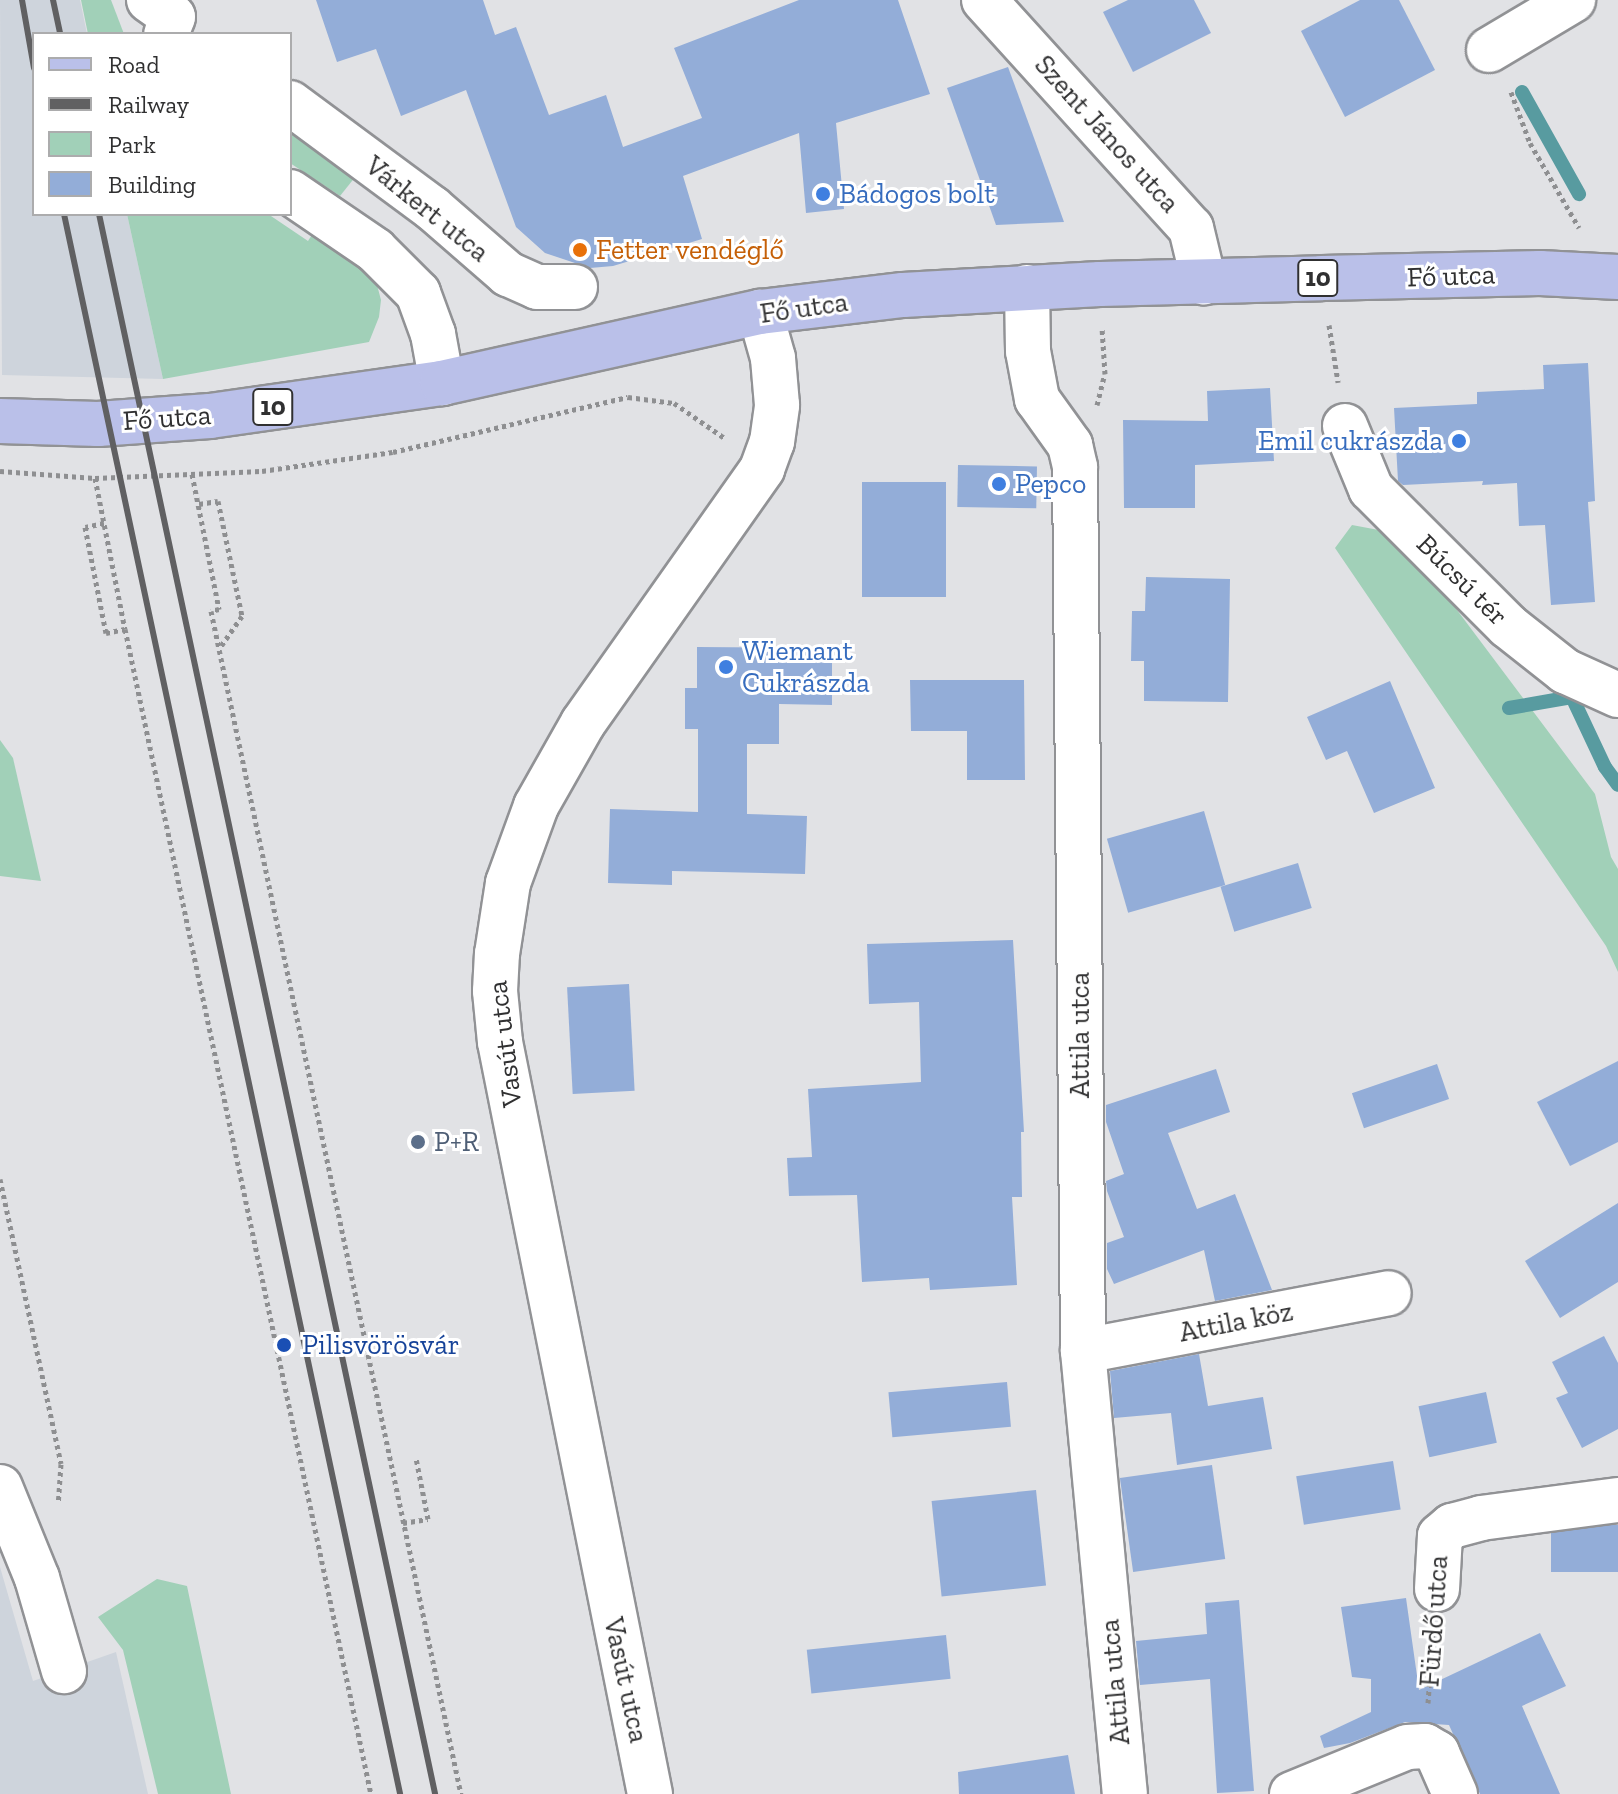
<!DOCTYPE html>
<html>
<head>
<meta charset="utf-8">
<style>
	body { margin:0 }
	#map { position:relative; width:1618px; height:1794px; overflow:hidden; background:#e1e2e5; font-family:"Zilla Slab",serif }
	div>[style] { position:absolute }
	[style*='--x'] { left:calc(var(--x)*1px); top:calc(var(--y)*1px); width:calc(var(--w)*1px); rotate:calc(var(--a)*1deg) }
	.built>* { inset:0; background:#ced4dc }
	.green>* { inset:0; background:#a1d0b8 }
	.stream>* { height:14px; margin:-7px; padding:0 7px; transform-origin:7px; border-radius:7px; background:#589ba0 }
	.building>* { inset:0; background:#93add8; transform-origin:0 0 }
	.path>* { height:5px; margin-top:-2.5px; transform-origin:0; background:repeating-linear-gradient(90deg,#8e8f91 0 4px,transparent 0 8px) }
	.roads { filter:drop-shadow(2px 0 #919295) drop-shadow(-2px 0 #919295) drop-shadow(0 2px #919295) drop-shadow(0 -2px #919295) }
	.minor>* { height:44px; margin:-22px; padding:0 22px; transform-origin:22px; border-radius:22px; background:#fff }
	.tertiary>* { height:44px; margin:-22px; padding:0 22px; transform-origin:22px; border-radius:22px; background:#fff }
	.primary>* { height:44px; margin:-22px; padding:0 22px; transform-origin:22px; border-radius:22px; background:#bac0e9 }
	.rail>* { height:6px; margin:-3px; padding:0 3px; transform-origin:3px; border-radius:3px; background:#606062 }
	.dots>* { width:22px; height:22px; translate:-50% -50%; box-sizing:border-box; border:4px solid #fff; border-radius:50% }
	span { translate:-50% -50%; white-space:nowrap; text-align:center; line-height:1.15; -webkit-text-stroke:6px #fff; paint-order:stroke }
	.shield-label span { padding:2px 6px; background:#fff; border:2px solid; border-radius:6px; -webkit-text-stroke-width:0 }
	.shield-label { font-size:26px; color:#303031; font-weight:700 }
	.street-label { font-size:28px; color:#303031 }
	.shop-label { font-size:28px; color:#366cbe }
	.left { translate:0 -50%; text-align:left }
	.right { translate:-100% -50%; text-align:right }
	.food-label { font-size:28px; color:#c56008 }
	.service-label { font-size:28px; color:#4e5e75 }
	.transit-label { font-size:28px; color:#164399 }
	.legend { position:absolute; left:32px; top:32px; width:260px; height:184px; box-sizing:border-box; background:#fff; border:2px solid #acacad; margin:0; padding:10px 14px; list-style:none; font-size:24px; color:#303031 }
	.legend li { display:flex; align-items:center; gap:16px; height:40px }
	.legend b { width:40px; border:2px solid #acacad }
</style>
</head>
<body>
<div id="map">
	<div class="built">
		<div style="clip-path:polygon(0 0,80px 0,87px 34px,34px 34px,34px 214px,127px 214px,163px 379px,2px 375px)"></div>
		<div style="clip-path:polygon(0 1567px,33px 1681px,116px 1652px,148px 1794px,0 1794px)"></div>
	</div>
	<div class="green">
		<div style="clip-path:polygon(81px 0,111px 0,124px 34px,88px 34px)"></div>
		<div style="clip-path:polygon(290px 116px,360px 171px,340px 196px,290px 163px)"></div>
		<div style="clip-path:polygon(127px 214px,268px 214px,308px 241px,315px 230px,367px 269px,377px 285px,381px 300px,379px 317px,369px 342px,163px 379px)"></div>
		<div style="clip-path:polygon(1352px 525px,1400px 534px,1595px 794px,1611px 857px,1618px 869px,1618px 972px,1606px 946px,1335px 548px)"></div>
		<div style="clip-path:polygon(0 740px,13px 758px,41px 881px,0 876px)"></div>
		<div style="clip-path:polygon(157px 1579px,187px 1586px,231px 1794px,158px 1794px,123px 1650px,98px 1617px)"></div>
	</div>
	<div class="stream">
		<div style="--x:1522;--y:92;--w:117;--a:60.8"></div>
		<div style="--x:1509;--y:708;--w:64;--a:-9.9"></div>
		<div style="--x:1572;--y:697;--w:77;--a:64.8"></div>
		<div style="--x:1605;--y:767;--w:22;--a:54"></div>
	</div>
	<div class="building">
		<div style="clip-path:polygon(316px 0,483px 0,495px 35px,516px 27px,549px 115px,606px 95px,623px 147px,702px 118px,674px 48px,799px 0,898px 0,930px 94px,836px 123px,844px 209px,806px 213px,799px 133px,683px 176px,702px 239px,613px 266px,590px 268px,545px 253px,516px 227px,466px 90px,401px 116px,376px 49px,337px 62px)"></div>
		<div style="clip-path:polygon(1128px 0,1194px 0,1211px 33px,1133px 72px,1103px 12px)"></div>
		<div style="clip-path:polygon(1360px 0,1399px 0,1435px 70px,1345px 117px,1301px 31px)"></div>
		<div style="clip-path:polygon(1008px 67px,1034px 138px,1064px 222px,996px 225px,947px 88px)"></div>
		<div style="clip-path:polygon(1588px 363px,1595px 501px,1588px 502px,1595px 602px,1551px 605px,1545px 525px,1519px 526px,1517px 483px,1482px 485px,1483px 481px,1403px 485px,1398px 481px,1394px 408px,1477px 404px,1477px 392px,1544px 389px,1543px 365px)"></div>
		<div style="clip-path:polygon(1270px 388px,1274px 461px,1195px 465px,1195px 508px,1124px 508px,1123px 420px,1208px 421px,1207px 391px)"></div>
		<div style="left:958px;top:465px;width:79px;height:42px;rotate:1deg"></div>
		<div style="left:862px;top:482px;width:84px;height:115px"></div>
		<div style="clip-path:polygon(1146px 577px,1230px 579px,1228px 702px,1144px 701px,1144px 661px,1131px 661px,1132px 611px,1145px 611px)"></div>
		<div style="clip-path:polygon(697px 647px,832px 648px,832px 705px,779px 704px,779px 744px,747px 744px,747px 814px,807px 816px,805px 874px,672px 871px,672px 885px,608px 883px,610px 809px,698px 812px,698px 729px,685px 729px,685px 688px,697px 688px)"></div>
		<div style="clip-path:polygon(910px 680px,1024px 680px,1025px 780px,967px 780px,967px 731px,911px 731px)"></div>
		<div style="clip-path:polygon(1390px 681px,1435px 788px,1374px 813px,1347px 751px,1326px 760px,1307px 717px)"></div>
		<div style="left:1204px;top:811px;width:77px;height:101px;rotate:74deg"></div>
		<div style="left:1298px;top:863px;width:47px;height:81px;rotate:73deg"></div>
		<div style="clip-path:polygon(1013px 940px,1024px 1132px,1021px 1132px,1022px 1197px,1012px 1197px,1017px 1285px,930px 1290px,929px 1278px,862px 1282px,857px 1195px,789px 1196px,787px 1158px,812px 1157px,808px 1089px,921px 1082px,919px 1002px,869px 1004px,867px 944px)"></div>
		<div style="left:629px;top:984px;width:107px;height:62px;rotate:87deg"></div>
		<div style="clip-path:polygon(1618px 1061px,1618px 1142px,1570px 1166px,1537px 1102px)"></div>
		<div style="left:1437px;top:1064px;width:37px;height:90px;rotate:71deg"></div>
		<div style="clip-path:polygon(1216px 1069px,1230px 1112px,1168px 1133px,1197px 1209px,1235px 1194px,1272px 1290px,1215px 1301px,1204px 1250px,1114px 1284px,1107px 1269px,1107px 1243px,1124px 1237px,1107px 1191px,1106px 1181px,1124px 1174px,1106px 1122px,1106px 1105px)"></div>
		<div style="clip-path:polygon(1618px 1203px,1618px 1282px,1560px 1318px,1525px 1261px)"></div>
		<div style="clip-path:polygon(1604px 1336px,1618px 1363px,1618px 1429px,1582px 1448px,1556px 1398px,1568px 1393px,1552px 1362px)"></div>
		<div style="clip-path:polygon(1199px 1354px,1208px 1406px,1263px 1397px,1272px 1449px,1177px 1465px,1171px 1413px,1114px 1418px,1110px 1371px)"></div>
		<div style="left:1007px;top:1382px;width:45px;height:119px;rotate:85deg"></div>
		<div style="left:1486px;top:1392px;width:52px;height:69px;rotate:78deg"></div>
		<div style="left:1393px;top:1461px;width:49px;height:98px;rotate:81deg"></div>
		<div style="left:1212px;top:1465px;width:95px;height:93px;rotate:82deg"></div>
		<div style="left:1036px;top:1490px;width:96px;height:105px;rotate:84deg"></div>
		<div style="left:1618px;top:1525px;width:47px;height:67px;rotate:90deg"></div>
		<div style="clip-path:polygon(1406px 1598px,1419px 1690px,1540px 1633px,1566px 1686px,1522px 1706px,1560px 1794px,1480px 1794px,1449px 1725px,1405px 1722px,1350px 1743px,1324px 1748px,1320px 1736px,1371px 1712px,1371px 1679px,1352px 1677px,1341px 1607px)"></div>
		<div style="clip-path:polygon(1239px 1600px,1254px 1791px,1217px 1793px,1210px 1679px,1140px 1685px,1136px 1641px,1207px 1634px,1205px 1603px)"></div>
		<div style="left:946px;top:1635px;width:44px;height:140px;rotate:84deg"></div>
		<div style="clip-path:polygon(1068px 1755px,1075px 1794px,959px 1794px,958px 1772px)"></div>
	</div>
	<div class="path">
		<div style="--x:1511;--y:92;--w:54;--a:69.6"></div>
		<div style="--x:1530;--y:143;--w:98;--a:60"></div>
		<div style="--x:1329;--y:325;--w:58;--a:81"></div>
		<div style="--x:1097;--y:405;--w:32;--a:-76"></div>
		<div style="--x:1105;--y:374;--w:46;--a:-93.7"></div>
		<div style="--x:0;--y:471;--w:95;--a:4.2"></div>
		<div style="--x:95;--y:478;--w:167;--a:-2.4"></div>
		<div style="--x:262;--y:471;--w:132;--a:-8.3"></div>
		<div style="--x:393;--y:452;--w:241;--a:-13.2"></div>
		<div style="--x:628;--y:397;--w:46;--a:7.4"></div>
		<div style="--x:674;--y:403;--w:63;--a:34.7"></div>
		<div style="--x:192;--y:474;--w:138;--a:78.7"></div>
		<div style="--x:219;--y:609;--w:8;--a:166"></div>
		<div style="--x:211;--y:611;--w:1209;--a:78.07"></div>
		<div style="--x:95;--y:478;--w:154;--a:78.8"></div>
		<div style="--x:199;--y:504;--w:19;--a:-9"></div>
		<div style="--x:218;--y:501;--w:117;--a:78.2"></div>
		<div style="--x:242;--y:616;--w:39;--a:125"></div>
		<div style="--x:104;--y:523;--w:19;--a:168"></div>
		<div style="--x:85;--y:527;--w:108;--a:78.8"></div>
		<div style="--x:106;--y:633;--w:19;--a:-12"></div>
		<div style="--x:125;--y:629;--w:1191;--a:78.08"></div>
		<div style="--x:0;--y:1179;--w:291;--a:77.9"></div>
		<div style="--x:61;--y:1464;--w:39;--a:94"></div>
		<div style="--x:403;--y:1523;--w:25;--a:-9"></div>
		<div style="--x:428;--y:1519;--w:62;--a:-101.1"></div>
		<div style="--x:1428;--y:1703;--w:70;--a:-85.9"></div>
	</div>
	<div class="roads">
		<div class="minor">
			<div style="--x:149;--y:0;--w:29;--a:35"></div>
			<div style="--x:173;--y:17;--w:18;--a:112"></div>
			<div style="--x:984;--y:0;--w:308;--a:47.8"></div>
			<div style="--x:1191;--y:228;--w:56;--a:76.5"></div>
			<div style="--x:1489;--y:50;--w:98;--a:-30.8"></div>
			<div style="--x:290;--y:103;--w:177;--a:36.5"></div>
			<div style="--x:432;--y:208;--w:101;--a:41"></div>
			<div style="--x:508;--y:274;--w:32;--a:24"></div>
			<div style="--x:537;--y:287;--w:38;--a:0"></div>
			<div style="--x:290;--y:192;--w:103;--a:34.3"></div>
			<div style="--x:375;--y:250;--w:61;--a:45"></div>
			<div style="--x:418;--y:293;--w:44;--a:69.9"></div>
			<div style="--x:433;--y:334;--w:50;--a:79.6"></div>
			<div style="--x:1027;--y:287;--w:64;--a:89.1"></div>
			<div style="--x:1028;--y:351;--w:49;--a:79.4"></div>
			<div style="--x:1037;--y:399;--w:57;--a:54.3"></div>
			<div style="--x:1070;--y:445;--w:23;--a:77"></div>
			<div style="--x:1075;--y:467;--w:884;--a:89.48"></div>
			<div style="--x:1083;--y:1351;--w:445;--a:84.6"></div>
			<div style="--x:1345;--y:426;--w:68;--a:67.6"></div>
			<div style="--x:1371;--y:489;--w:194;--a:45"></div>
			<div style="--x:1508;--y:626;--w:73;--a:38.3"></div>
			<div style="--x:1565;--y:671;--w:58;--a:24.4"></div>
			<div style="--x:1083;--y:1351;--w:311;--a:-10.7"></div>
			<div style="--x:0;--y:1487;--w:98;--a:67.9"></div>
			<div style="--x:37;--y:1578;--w:97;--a:73.8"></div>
			<div style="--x:1437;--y:1589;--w:53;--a:-86.8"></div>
			<div style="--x:1440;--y:1536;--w:16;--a:-40"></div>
			<div style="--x:1452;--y:1526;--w:30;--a:-15"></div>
			<div style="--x:1481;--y:1518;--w:138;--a:-7.5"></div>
			<div style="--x:1292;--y:1794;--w:124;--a:-22.2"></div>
			<div style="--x:1407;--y:1747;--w:18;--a:-3"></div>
			<div style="--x:1425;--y:1746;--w:14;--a:30"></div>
			<div style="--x:1437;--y:1753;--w:45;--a:66.3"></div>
		</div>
		<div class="tertiary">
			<div style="--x:650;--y:1794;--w:767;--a:-101.28"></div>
			<div style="--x:500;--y:1042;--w:51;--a:-95.6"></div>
			<div style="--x:495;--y:991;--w:37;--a:-87"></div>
			<div style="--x:497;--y:954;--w:72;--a:-81.2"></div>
			<div style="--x:508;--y:883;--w:82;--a:-70"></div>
			<div style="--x:536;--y:806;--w:95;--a:-60.5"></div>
			<div style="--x:583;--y:723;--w:311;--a:-54.8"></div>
			<div style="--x:762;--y:469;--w:29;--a:-70"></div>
			<div style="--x:772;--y:442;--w:37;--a:-82"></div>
			<div style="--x:777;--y:405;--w:47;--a:-94.9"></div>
			<div style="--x:773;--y:358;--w:48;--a:-105.8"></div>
		</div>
		<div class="primary">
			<div style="--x:0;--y:421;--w:98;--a:1.8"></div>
			<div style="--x:98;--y:424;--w:112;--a:-4.1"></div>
			<div style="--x:210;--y:416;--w:234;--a:-8.1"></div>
			<div style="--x:442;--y:383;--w:326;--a:-12.6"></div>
			<div style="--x:760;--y:312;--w:144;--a:-6.8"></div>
			<div style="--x:903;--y:295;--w:197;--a:-3.2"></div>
			<div style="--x:1100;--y:284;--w:222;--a:-1.5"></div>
			<div style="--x:1322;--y:278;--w:218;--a:-1.3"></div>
			<div style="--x:1540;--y:273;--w:78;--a:2.9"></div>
		</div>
	</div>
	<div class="rail">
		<div style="--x:22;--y:0;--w:69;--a:80"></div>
		<div style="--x:53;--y:0;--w:35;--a:78"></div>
		<div style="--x:64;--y:214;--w:1615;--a:77.99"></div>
		<div style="--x:99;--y:214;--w:1615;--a:77.99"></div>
	</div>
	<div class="dots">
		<div style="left:823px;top:194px;background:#3f7fe0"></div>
		<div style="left:580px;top:250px;background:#e8710a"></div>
		<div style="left:1459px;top:441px;background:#3f7fe0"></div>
		<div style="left:999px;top:484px;background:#3f7fe0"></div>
		<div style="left:726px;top:667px;background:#3f7fe0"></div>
		<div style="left:418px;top:1142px;background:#5c6f8a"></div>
		<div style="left:284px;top:1345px;background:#1a4fb4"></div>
	</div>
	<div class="shield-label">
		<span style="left:1318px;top:278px">10</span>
		<span style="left:273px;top:407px">10</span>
	</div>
	<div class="street-label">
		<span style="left:1107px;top:134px;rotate:48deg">Szent János utca</span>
		<span style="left:427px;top:209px;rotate:39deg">Várkert utca</span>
		<span style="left:1451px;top:276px;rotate:-2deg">Fő utca</span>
		<span style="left:804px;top:308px;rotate:-8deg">Fő utca</span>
		<span style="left:167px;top:418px;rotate:-4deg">Fő utca</span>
		<span style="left:1462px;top:580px;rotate:45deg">Búcsú tér</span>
		<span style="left:1080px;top:1035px;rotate:-90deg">Attila utca</span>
		<span style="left:505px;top:1044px;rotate:-97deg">Vasút utca</span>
		<span style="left:1236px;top:1322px;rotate:-11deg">Attila köz</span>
		<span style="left:1434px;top:1621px;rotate:-86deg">Fürdő utca</span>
		<span style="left:626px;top:1680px;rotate:78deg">Vasút utca</span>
		<span style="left:1115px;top:1682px;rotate:-95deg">Attila utca</span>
	</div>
	<div class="shop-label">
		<span class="left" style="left:839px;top:194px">Bádogos bolt</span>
		<span class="right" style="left:1443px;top:441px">Emil cukrászda</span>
		<span class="left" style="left:1015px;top:484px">Pepco</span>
		<span class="left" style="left:742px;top:667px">Wiemant<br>Cukrászda</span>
	</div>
	<div class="food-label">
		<span class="left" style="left:596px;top:250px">Fetter vendéglő</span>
	</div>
	<div class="service-label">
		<span class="left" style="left:434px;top:1142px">P+R</span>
	</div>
	<div class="transit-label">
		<span class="left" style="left:302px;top:1345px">Pilisvörösvár</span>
	</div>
	<ul class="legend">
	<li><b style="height:10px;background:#bac0e9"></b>Road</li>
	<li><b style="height:10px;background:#606062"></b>Railway</li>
	<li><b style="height:22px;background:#a1d0b8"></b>Park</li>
	<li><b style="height:22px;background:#93add8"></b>Building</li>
	</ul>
</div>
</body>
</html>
